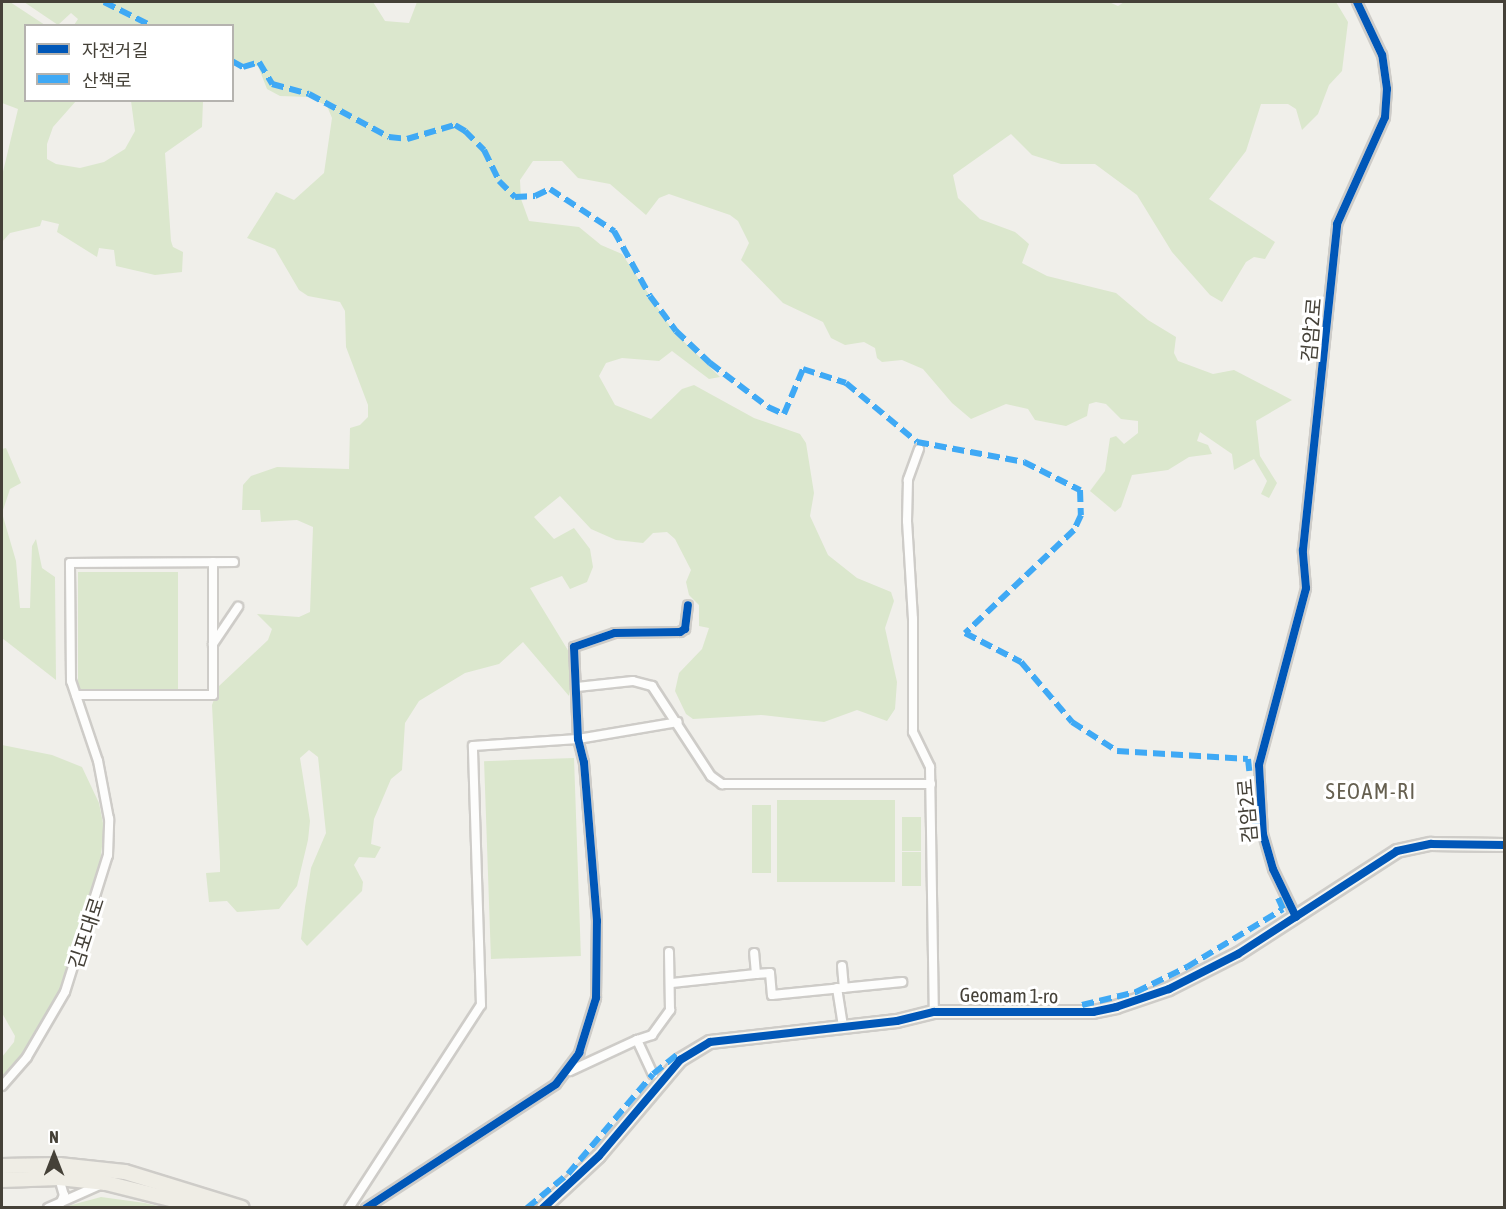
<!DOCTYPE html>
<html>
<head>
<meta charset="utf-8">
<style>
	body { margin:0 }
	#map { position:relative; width:1506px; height:1209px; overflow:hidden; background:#f0efea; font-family:"Asap Condensed","Noto Sans KR",sans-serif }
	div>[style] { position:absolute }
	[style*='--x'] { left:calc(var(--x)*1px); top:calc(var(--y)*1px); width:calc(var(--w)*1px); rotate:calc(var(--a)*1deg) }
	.green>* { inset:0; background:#dbe7cd; transform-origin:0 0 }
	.roads { filter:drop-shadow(2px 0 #ceccc8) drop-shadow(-2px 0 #ceccc8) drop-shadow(0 2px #ceccc8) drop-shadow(0 -2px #ceccc8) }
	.street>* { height:8px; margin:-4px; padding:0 4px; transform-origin:4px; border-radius:4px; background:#fdfdfc }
	.secondary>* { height:12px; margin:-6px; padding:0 6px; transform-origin:6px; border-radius:6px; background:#f5f5f0 }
	.primary>* { height:14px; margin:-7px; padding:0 7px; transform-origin:7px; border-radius:7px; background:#efede5 }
	.quiet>* { height:6px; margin-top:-3px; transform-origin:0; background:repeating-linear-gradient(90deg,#3fa9f5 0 12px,transparent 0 18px) }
	.cycleway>* { height:8px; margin:-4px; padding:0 4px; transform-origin:4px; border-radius:4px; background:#0057b8 }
	span { translate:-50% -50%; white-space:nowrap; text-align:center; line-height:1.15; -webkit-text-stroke:6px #fff; paint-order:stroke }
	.street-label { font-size:20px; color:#454138 }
	.quarter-label { font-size:22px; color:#666050; letter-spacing:1.5px }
	.frame { position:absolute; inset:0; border:3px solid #454138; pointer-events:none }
	.legend { position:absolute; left:24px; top:24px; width:210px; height:78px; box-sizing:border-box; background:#fff; border:2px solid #b5b3af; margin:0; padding:8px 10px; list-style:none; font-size:18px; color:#454138 }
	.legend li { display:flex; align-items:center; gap:12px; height:30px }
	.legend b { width:30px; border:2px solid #b5b3af }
	.north { position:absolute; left:24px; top:1125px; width:60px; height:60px; -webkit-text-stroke:4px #fff; paint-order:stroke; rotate:0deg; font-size:16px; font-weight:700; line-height:24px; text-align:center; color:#454138 }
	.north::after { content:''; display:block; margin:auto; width:21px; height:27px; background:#454138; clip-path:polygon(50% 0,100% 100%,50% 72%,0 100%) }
</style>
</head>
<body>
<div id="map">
	<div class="green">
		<div style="clip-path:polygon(2px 2px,10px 2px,45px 25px,26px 26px,26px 100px,76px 101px,53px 127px,47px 144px,47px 159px,56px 164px,80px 168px,104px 162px,125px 149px,135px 131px,131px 101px,203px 101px,202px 127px,165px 153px,171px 241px,173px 247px,183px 252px,182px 272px,155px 275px,116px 266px,114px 250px,99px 248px,97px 257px,57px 232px,59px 224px,42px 220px,40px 226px,10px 233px,2px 242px,2px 176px,18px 109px,2px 103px)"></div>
		<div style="clip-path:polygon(24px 2px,373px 2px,385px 21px,409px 23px,417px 2px,1109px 2px,1118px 6px,1124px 2px,1336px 2px,1348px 22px,1342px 71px,1329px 85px,1318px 114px,1302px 130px,1296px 109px,1288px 104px,1261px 104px,1246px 151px,1209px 199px,1275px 242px,1265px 259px,1254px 257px,1246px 262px,1222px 302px,1210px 295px,1172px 252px,1137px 195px,1095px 164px,1061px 164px,1032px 155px,1011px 134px,953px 175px,958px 198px,980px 219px,1015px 232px,1029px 244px,1022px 263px,1047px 276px,1116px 293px,1148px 320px,1176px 337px,1174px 353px,1178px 361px,1213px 374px,1234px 370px,1292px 400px,1256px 421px,1260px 456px,1277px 483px,1269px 498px,1261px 494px,1267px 481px,1254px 459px,1234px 470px,1232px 454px,1200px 432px,1197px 441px,1208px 445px,1212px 454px,1189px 457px,1168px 470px,1132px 475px,1121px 507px,1115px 512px,1090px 491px,1105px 471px,1110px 438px,1116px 436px,1124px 444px,1138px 433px,1138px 421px,1121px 419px,1106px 404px,1096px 402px,1089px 404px,1087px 416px,1066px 426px,1035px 420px,1028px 409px,1006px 404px,971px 419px,952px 403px,923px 369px,902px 360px,882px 362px,877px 358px,875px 348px,864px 342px,845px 345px,831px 338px,823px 322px,783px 303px,741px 260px,749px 243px,738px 221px,730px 215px,669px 194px,659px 198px,646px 215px,610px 184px,578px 178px,562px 161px,533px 161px,520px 180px,521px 199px,529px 221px,579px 227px,601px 245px,622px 254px,674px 332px,720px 377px,709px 379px,672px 351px,659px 361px,622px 358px,606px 363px,599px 376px,615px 405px,651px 419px,682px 389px,694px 385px,754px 418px,800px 434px,806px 443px,814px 493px,810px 516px,828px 555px,857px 578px,891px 592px,894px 601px,885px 628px,897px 682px,895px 709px,887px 721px,857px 710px,824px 722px,761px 715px,693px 719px,686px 714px,675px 691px,679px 673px,702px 649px,709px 628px,699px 626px,699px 605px,689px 595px,686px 582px,691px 570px,675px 539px,667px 532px,653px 533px,643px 543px,616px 540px,591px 529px,560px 496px,534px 517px,554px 539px,574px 528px,590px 549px,593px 567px,587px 582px,570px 589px,562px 576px,530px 588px,569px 652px,572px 675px,569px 696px,523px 642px,499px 664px,465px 673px,419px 701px,405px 723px,402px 770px,391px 779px,374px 819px,371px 844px,381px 847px,375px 858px,359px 857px,354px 865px,363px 882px,362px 891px,307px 946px,301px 939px,305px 907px,311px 868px,326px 833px,318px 757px,309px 750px,300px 758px,310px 821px,308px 840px,297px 886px,279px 909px,237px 912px,227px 901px,209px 902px,206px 873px,220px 872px,220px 862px,212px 705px,219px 686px,268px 640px,272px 629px,257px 614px,299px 617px,310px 612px,313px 527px,297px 520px,261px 522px,260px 510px,242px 510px,243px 485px,251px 476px,277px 467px,349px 469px,350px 428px,360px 425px,368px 417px,368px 405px,346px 347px,345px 311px,340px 302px,308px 296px,299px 290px,275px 249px,247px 238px,276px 192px,294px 200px,324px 173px,332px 118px,327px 106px,309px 97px,280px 96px,267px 89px,258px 66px,233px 66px,232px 26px,74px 25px,78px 19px,71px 13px,58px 25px)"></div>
		<div style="clip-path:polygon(6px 448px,21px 483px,10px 489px,2px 513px,16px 561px,20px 608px,30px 608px,32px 546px,36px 539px,42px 568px,55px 577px,56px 680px,2px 638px,2px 449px)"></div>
		<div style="left:78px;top:572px;width:100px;height:119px"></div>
		<div style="clip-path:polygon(2px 745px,52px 755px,82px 767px,99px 803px,104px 828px,100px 865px,66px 980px,24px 1055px,2px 1083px,2px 1057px,14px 1042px,15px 1036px,2px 1013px)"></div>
		<div style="left:574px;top:758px;width:198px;height:90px;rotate:88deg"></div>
		<div style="left:777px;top:800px;width:118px;height:82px"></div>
		<div style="left:752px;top:805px;width:19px;height:68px"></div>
		<div style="left:902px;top:817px;width:19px;height:34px"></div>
		<div style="left:902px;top:852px;width:19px;height:34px"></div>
		<div style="clip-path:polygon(101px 1197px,145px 1203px,162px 1207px,64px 1207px)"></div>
	</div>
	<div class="roads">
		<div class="street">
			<div style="--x:919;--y:449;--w:33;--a:110"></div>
			<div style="--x:908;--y:480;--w:41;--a:91.4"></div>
			<div style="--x:907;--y:521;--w:98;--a:86.5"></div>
			<div style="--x:913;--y:619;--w:113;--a:90"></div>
			<div style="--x:913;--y:732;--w:39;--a:64"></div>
			<div style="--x:930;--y:767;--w:245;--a:89.1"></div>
			<div style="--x:213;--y:644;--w:45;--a:-56"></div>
			<div style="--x:577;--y:687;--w:56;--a:-6.1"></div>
			<div style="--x:633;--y:681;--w:20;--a:15"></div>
			<div style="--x:652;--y:686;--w:108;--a:56.8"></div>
			<div style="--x:711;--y:776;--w:14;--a:36"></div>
			<div style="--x:722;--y:784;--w:209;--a:0"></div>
			<div style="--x:76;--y:695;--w:137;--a:0"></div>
			<div style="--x:213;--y:695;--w:133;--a:-90"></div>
			<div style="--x:1296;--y:917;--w:53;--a:-115.6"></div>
			<div style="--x:1273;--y:869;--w:36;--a:-106"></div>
			<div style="--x:1263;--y:834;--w:69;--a:-93.3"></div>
			<div style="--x:1259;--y:765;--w:183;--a:-75.1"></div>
			<div style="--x:1306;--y:588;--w:38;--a:-95"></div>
			<div style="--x:1303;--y:550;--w:328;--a:-84"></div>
			<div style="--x:1337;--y:224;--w:117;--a:-65.8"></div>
			<div style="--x:1385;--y:117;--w:28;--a:-86"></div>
			<div style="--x:1387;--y:89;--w:34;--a:-98"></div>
			<div style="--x:1382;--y:55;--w:59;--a:-115.3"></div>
			<div style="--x:842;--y:966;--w:22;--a:85"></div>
			<div style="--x:756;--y:974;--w:14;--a:-4"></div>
			<div style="--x:770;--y:973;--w:22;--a:85"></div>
			<div style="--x:772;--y:995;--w:131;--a:-5.7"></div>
			<div style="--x:672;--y:983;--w:84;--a:-6.1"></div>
			<div style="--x:756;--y:974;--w:21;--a:-95"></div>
			<div style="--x:837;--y:988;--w:39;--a:81"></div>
			<div style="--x:637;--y:1040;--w:16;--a:-18"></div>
			<div style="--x:652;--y:1035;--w:31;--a:-54"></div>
			<div style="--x:670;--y:1010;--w:58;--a:-91"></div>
			<div style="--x:570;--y:1071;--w:74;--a:-24.8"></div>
			<div style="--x:637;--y:1040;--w:38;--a:65"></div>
			<div style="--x:2;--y:1086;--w:38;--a:-49"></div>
			<div style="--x:27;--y:1057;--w:75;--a:-59.7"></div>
			<div style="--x:65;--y:992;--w:144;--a:-72.6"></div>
			<div style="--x:108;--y:855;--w:36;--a:-88"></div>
			<div style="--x:109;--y:819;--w:59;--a:-100.7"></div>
			<div style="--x:98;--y:761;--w:84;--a:-108.6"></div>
			<div style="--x:71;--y:681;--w:118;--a:-90.5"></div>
			<div style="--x:70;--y:563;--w:164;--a:-0.3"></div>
			<div style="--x:59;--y:1178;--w:18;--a:74"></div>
			<div style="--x:64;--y:1195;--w:8;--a:113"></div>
			<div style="--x:48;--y:1208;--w:57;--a:-23.9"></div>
			<div style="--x:349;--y:1208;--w:242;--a:-57"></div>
			<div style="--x:481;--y:1005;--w:259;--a:-91.8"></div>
			<div style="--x:473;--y:746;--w:105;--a:-3.8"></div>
			<div style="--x:578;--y:739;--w:101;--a:-9.6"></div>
			<div style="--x:366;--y:1208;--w:227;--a:-33.1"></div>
			<div style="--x:556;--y:1084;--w:39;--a:-53"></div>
			<div style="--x:579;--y:1053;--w:58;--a:-72.8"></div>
			<div style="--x:596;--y:998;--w:77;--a:-89.3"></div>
			<div style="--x:597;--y:921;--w:159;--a:-94.7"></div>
			<div style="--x:584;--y:763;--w:25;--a:-104"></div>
			<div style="--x:578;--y:739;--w:92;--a:-92.5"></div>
			<div style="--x:574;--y:647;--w:43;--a:-18.9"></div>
			<div style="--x:615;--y:633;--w:65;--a:-0.9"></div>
			<div style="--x:680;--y:632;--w:6;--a:-31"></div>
			<div style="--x:685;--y:629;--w:24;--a:-83"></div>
		</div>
		<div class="secondary">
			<div style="--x:543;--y:1208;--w:76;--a:-42.9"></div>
			<div style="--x:599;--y:1156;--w:126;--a:-49.8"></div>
			<div style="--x:680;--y:1060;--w:35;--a:-31"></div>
			<div style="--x:710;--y:1042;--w:188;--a:-6.4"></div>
			<div style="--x:897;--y:1021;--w:38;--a:-14"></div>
			<div style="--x:934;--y:1012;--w:159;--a:0"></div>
			<div style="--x:1093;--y:1012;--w:24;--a:-12"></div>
			<div style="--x:1116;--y:1007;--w:56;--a:-18.8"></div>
			<div style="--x:1169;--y:989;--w:77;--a:-26.9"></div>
			<div style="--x:1238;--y:954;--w:189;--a:-32.9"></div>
			<div style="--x:1397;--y:851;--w:35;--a:-12"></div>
			<div style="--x:1431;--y:844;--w:73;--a:0.8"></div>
		</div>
		<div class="primary">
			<div style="--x:2;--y:1166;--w:57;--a:-1"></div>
			<div style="--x:59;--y:1165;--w:66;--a:6.1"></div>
			<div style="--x:125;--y:1172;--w:122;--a:17.1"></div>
			<div style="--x:2;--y:1180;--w:57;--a:-2"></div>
			<div style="--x:59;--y:1178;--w:47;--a:6.1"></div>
			<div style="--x:106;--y:1183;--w:103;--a:14"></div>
		</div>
	</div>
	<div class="quiet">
		<div style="--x:104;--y:2;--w:54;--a:26.6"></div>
		<div style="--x:232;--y:61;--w:13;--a:29"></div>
		<div style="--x:243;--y:67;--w:17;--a:-17"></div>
		<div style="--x:259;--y:62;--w:26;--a:59"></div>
		<div style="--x:272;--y:84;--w:38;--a:15"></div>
		<div style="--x:309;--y:94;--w:91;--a:28.3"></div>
		<div style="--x:389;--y:137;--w:18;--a:6"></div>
		<div style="--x:407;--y:139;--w:50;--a:-16.3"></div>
		<div style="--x:455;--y:125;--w:12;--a:31"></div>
		<div style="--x:465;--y:131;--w:27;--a:45"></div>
		<div style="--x:484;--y:150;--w:34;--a:64"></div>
		<div style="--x:499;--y:181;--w:23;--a:45"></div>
		<div style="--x:515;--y:197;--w:20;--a:-3"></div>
		<div style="--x:535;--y:196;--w:17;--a:-25"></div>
		<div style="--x:550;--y:189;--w:77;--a:33.3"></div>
		<div style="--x:614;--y:231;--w:74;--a:61"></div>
		<div style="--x:650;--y:296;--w:44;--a:53.4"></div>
		<div style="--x:676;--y:331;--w:47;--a:43.3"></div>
		<div style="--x:710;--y:363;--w:73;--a:37.2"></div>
		<div style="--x:768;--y:407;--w:17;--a:24"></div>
		<div style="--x:784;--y:414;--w:49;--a:-67.1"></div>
		<div style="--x:803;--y:369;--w:45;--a:18"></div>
		<div style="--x:846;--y:383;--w:92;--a:39.7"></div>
		<div style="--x:917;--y:442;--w:109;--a:10.6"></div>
		<div style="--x:1024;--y:462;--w:63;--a:26.6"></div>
		<div style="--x:1080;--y:490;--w:25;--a:88"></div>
		<div style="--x:1081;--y:515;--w:17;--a:115"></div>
		<div style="--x:1074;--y:530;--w:150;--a:136.6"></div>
		<div style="--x:965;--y:633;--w:63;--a:27.4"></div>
		<div style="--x:1021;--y:662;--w:79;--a:49.6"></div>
		<div style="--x:1072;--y:722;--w:54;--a:32.8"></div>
		<div style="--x:1117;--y:751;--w:131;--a:3.5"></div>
		<div style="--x:1248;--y:759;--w:74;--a:83.8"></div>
		<div style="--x:1082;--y:1005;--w:56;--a:-13.5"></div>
		<div style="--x:1136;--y:992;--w:57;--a:-26.1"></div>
		<div style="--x:1187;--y:967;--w:112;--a:-31.1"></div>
		<div style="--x:1283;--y:909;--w:12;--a:-114"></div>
		<div style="--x:527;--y:1208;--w:53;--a:-39.7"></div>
		<div style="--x:568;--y:1174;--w:131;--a:-49.6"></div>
		<div style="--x:653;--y:1074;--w:35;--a:-39"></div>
	</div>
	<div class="cycleway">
		<div style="--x:1296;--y:917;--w:53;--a:-115.6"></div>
		<div style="--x:1273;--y:869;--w:36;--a:-106"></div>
		<div style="--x:1263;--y:834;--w:69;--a:-93.3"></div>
		<div style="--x:1259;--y:765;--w:183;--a:-75.1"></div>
		<div style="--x:1306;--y:588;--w:38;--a:-95"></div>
		<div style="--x:1303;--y:550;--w:328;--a:-84"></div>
		<div style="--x:1337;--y:224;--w:117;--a:-65.8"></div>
		<div style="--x:1385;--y:117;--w:28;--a:-86"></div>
		<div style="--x:1387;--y:89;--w:34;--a:-98"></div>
		<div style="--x:1382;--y:55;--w:59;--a:-115.3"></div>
		<div style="--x:366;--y:1208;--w:227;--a:-33.1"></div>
		<div style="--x:556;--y:1084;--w:39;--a:-53"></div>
		<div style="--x:579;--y:1053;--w:58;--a:-72.8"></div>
		<div style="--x:596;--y:998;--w:77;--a:-89.3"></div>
		<div style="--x:597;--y:921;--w:159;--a:-94.7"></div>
		<div style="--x:584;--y:763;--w:25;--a:-104"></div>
		<div style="--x:578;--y:739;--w:92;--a:-92.5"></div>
		<div style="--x:574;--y:647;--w:43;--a:-18.9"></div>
		<div style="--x:615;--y:633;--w:65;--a:-0.9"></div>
		<div style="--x:680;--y:632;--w:6;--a:-31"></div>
		<div style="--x:685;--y:629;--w:24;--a:-83"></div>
		<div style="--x:543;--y:1208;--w:76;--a:-42.9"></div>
		<div style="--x:599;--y:1156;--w:126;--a:-49.8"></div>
		<div style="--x:680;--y:1060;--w:35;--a:-31"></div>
		<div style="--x:710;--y:1042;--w:188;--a:-6.4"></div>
		<div style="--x:897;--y:1021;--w:38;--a:-14"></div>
		<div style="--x:934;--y:1012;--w:159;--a:0"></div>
		<div style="--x:1093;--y:1012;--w:24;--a:-12"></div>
		<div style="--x:1116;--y:1007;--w:56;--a:-18.8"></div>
		<div style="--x:1169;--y:989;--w:77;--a:-26.9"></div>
		<div style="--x:1238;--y:954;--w:189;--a:-32.9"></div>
		<div style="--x:1397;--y:851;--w:35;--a:-12"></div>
		<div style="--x:1431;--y:844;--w:73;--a:0.8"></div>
	</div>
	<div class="street-label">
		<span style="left:1311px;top:330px;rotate:-85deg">검암2로</span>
		<span style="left:1247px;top:811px;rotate:-95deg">검암2로</span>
		<span style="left:86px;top:933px;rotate:-72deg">김포대로</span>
		<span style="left:1009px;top:995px;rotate:1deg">Geomam 1-ro</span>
	</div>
	<div class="quarter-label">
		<span style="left:1371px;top:792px">SEOAM-RI</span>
	</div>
	<div class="frame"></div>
	<ul class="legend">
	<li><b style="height:8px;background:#0057b8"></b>자전거길</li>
	<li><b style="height:8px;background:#3fa9f5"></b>산책로</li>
	</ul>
	<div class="north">N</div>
</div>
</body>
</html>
